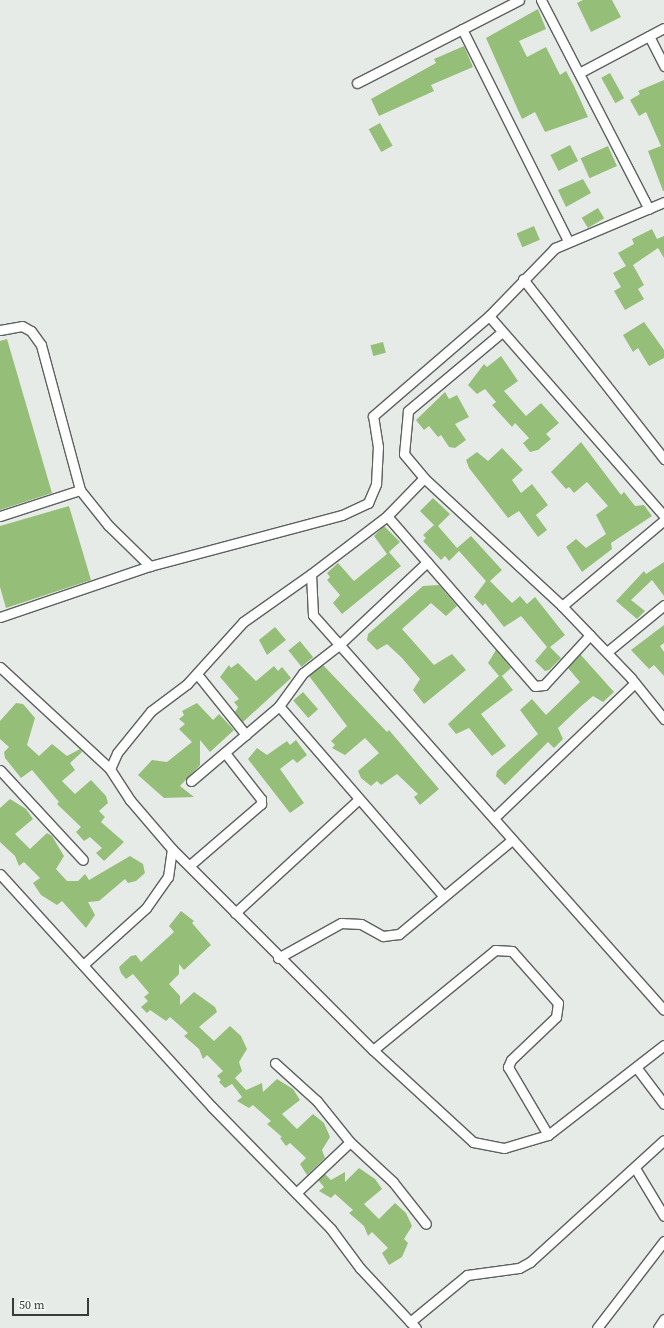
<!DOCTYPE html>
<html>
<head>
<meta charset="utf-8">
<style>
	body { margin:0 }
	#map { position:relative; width:664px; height:1328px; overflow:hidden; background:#e6ebe8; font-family:"Source Serif 4",serif }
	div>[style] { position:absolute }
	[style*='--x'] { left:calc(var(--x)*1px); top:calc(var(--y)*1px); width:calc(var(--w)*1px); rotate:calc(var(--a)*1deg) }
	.building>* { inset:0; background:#95bf79; transform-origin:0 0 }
	.roads { filter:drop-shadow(1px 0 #5d615f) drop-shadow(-1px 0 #5d615f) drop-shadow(0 1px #5d615f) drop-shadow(0 -1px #5d615f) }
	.street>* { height:9px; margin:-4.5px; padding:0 4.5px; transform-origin:4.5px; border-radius:4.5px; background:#fff }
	span { translate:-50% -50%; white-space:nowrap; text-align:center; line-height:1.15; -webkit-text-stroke:3px #f4f8f6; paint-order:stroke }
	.scale { position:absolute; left:12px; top:1298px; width:77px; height:18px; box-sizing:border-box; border:2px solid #393b3a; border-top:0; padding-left:5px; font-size:12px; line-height:14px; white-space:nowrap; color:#393b3a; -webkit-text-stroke:3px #f4f8f6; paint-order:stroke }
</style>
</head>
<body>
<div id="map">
	<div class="building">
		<div style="clip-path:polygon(583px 0,612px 0,621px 17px,591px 32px,577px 3px)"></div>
		<div style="clip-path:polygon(538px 9px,546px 29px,519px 41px,527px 57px,546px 47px,560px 75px,566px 71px,574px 86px,588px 117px,545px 132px,535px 112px,522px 119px,486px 38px)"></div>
		<div style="clip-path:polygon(464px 46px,473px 67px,431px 85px,434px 91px,379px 116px,371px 99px,436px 63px,434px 59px)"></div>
		<div style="left:610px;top:73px;width:29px;height:10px;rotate:61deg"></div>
		<div style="clip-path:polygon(664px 80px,664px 191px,663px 191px,648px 151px,661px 146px,646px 112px,639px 116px,630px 100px,640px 94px,638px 91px)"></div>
		<div style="left:380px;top:123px;width:26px;height:13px;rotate:61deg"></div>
		<div style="left:570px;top:145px;width:18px;height:22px;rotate:63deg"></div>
		<div style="left:608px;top:146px;width:22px;height:30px;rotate:66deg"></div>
		<div style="clip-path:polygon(583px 179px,591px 193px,566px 207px,558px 190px)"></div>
		<div style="left:598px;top:208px;width:12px;height:19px;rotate:59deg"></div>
		<div style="left:534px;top:226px;width:15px;height:19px;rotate:67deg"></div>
		<div style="clip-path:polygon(652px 229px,657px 239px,664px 236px,664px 258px,658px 248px,633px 265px,644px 285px,638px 289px,644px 299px,625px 310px,614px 291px,621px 287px,613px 273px,626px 266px,618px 253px,634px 244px,632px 239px)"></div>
		<div style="clip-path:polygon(644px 322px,664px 350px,664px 358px,649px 366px,638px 348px,633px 352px,623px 335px)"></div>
		<div style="clip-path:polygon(7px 339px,52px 493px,0 510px,0 341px)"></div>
		<div style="left:383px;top:342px;width:11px;height:13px;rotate:75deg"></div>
		<div style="clip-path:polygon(501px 356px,518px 381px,504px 391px,526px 416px,541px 403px,559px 423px,546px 434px,551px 439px,538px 450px,530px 452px,523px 443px,529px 438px,515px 423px,512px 427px,492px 405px,496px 402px,485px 389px,477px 394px,468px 385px,484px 364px,487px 367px)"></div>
		<div style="clip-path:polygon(445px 392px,449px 399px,457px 395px,469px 417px,455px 424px,466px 440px,455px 448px,449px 447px,441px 435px,438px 437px,429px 426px,424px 430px,416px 420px)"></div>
		<div style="clip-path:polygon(581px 442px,621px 495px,624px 492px,635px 506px,644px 505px,652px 516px,611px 543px,612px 549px,582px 572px,566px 547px,576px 539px,586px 548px,606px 534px,596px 515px,608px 506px,587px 482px,574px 493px,569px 487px,566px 489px,551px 472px)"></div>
		<div style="clip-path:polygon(502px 448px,523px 470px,512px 480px,521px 493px,532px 484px,548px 505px,536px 515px,547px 530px,538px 537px,519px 511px,508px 518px,469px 468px,466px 460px,477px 452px,488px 461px)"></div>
		<div style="clip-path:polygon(433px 498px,450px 514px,438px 526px,457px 548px,471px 536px,502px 570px,490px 581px,512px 603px,520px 596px,527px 604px,535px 597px,565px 635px,550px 647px,561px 658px,549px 670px,545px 671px,535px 661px,547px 647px,521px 616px,504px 627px,485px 603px,483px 606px,474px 597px,486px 581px,459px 551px,449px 561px,445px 556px,441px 560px,423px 541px,426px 538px,423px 535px,434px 525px,420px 511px)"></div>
		<div style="clip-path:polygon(69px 506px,91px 580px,6px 608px,0 587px,0 526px)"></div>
		<div style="clip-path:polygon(384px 526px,400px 542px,389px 552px,401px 566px,342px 614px,333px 603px,340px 595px,327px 580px,330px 577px,327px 573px,338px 563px,354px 581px,387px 554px,374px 536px)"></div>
		<div style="clip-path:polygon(664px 562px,664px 596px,652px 580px,631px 600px,645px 611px,637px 619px,616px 601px,644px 571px,646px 574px)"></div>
		<div style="clip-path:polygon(439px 585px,457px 606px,446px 616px,431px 603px,402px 629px,434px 665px,452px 654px,466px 670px,424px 704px,413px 690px,420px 679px,402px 658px,387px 644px,377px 650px,367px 640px,368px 634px,423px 586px)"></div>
		<div style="clip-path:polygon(664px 625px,664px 643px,660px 646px,664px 652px,664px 676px,654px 665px,649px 669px,631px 650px)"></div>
		<div style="clip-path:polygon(275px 627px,286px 640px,267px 655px,259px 640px)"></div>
		<div style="left:300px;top:641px;width:21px;height:15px;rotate:51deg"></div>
		<div style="clip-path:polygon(496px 650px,511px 668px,502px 676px,513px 690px,481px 714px,506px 746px,492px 756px,469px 728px,456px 734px,448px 724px,499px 676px,488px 663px)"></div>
		<div style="clip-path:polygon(580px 654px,614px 692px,603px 702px,593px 696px,579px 708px,558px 728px,563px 739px,554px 748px,548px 742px,505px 785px,496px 776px,497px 771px,538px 734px,520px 710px,532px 699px,546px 715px,580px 682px,568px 668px)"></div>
		<div style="clip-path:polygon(238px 663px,256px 681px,274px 666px,278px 671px,282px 667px,291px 678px,243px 722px,235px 712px,238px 707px,234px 702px,239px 699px,220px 677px,229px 665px,231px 668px)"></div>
		<div style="clip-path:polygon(323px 665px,387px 732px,389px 730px,439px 789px,420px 805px,414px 797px,418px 794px,397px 774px,381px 785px,377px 781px,371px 786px,361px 778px,358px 771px,379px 753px,365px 738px,345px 755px,332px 748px,335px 745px,331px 741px,347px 726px,309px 676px)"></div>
		<div style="left:303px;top:692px;width:23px;height:13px;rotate:49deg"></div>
		<div style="clip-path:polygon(16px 703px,23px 704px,35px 718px,27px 745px,39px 756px,52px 744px,67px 756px,80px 749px,82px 752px,70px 763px,75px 770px,62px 781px,75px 794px,91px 780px,106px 796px,108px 803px,99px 811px,105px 817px,101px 822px,124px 842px,104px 861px,96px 853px,102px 848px,90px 837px,84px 841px,76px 832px,81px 827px,57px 804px,59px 802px,32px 770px,21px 778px,5px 758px,4px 752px,9px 747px,0 739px,0 721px)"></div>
		<div style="clip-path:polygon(197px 703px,213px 720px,219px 714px,234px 730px,210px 752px,200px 740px,200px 765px,180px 786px,194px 797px,164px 798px,138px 775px,152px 760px,167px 762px,192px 742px,179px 729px,185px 724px,179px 719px,184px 715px,182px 711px)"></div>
		<div style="clip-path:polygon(296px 740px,307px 755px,297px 763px,293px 759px,280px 769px,304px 803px,290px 813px,248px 759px,257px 748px,267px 755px,287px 741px,290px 745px)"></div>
		<div style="clip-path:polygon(10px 799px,26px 809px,33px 819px,15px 834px,30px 849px,47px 833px,52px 836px,64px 856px,56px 869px,67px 881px,78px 881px,85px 874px,89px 880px,130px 856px,143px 864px,145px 873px,136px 881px,128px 883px,125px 879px,99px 901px,88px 902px,95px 915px,86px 928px,62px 901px,57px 905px,41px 895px,33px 883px,40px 878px,24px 862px,19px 866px,15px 856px,0 842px,0 808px)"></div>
		<div style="clip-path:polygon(181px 911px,194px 921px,192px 923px,211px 945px,184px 970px,179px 964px,179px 974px,169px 984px,180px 996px,180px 1005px,194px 992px,215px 1007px,217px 1012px,199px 1027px,214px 1041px,230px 1026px,241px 1036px,247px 1049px,239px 1062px,242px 1071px,235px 1078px,246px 1090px,262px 1083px,263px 1092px,277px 1079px,293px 1089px,300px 1100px,282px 1114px,297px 1129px,313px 1114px,324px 1123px,330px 1137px,322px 1150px,325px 1158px,307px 1175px,300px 1164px,306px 1158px,290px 1143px,286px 1146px,280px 1138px,282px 1137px,267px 1124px,271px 1121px,253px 1105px,249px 1108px,237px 1101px,242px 1097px,232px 1084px,225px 1088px,219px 1082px,221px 1080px,217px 1076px,223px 1071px,207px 1055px,203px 1059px,199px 1049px,184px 1036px,188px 1033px,170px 1017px,166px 1021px,150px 1010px,147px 1013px,141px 1007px,148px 1001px,144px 997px,149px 993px,133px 974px,126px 979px,121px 973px,119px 967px,131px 956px,136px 955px,141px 962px,174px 932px,169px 926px)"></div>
		<div style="clip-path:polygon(359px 1168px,375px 1179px,382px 1189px,364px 1204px,379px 1219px,395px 1203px,406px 1213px,412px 1226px,404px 1239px,408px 1243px,402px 1257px,389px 1265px,382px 1253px,388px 1248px,372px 1232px,368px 1236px,364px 1226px,349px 1213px,353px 1210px,335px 1194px,331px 1198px,319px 1191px,324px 1187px,318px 1180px,325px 1174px,331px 1180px,345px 1172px,345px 1182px)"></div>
	</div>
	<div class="roads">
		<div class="street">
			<div style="--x:541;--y:0;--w:235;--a:62.7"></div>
			<div style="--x:462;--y:29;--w:237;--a:63.4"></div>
			<div style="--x:649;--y:36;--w:34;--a:63"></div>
			<div style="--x:579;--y:73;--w:96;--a:-27.9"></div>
			<div style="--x:357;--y:83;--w:182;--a:-27.1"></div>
			<div style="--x:523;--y:279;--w:229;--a:51.9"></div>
			<div style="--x:489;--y:316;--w:266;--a:48.8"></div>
			<div style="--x:0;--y:330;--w:22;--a:-10"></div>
			<div style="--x:22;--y:326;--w:10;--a:29"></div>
			<div style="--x:31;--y:331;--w:17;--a:54"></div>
			<div style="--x:41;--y:345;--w:150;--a:74.9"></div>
			<div style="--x:80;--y:490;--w:45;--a:51.3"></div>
			<div style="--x:108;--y:525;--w:59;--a:44.3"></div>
			<div style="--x:502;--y:332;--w:123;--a:140"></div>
			<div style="--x:408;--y:411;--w:43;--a:95.3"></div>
			<div style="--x:404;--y:454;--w:31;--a:50"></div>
			<div style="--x:424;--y:478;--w:188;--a:42.8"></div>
			<div style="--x:562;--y:606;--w:100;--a:46.2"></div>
			<div style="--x:631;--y:678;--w:53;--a:51.2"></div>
			<div style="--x:0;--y:516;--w:84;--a:-18"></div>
			<div style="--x:387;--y:516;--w:225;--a:49"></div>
			<div style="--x:535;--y:686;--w:9;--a:-6"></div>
			<div style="--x:544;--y:685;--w:68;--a:-47.4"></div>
			<div style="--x:311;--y:574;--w:96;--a:-37.3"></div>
			<div style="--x:387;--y:516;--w:53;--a:-45.8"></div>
			<div style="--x:562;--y:606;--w:133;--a:-40.1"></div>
			<div style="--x:0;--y:617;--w:158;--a:-18.8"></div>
			<div style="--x:150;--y:566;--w:199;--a:-14.9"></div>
			<div style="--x:342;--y:515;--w:29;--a:-25"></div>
			<div style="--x:368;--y:503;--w:21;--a:-67"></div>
			<div style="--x:376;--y:484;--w:37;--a:-87"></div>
			<div style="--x:378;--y:447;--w:31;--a:-99"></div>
			<div style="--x:373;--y:416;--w:153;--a:-40.8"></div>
			<div style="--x:489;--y:316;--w:95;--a:-45.9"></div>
			<div style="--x:555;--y:248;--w:118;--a:-22.9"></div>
			<div style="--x:607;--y:652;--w:74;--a:-39.5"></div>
			<div style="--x:0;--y:667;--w:150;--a:42.8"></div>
			<div style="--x:197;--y:674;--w:78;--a:51.2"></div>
			<div style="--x:279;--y:706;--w:41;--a:-54"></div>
			<div style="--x:303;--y:673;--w:46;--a:-37.9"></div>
			<div style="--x:339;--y:645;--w:121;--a:-43.3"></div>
			<div style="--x:0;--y:770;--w:122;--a:47.3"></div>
			<div style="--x:191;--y:781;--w:116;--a:-40.4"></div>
			<div style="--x:279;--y:706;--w:250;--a:49.1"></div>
			<div style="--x:494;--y:818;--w:195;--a:-43.8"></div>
			<div style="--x:172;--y:849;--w:284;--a:45"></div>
			<div style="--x:373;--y:1050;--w:136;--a:42.6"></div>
			<div style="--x:473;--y:1142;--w:32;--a:11"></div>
			<div style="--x:504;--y:1148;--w:46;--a:-16.5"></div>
			<div style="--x:548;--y:1135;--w:147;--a:-37.8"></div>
			<div style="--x:190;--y:865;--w:94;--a:-40.7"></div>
			<div style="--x:261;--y:804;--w:5;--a:-90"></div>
			<div style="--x:261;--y:799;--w:58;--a:-128"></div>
			<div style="--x:0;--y:874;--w:315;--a:47.7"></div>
			<div style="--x:212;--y:1107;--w:170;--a:45.7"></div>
			<div style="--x:331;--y:1229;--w:49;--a:53.4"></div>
			<div style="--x:360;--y:1268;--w:82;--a:47"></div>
			<div style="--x:235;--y:913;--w:167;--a:-42.6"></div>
			<div style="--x:278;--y:958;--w:72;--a:-29.1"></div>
			<div style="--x:341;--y:923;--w:20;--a:3"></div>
			<div style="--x:361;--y:924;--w:25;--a:29"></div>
			<div style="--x:383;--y:936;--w:16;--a:-7"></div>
			<div style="--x:399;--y:934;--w:147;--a:-39.8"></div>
			<div style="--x:83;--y:965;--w:85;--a:-42.1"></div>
			<div style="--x:146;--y:908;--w:38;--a:-55"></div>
			<div style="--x:168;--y:877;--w:28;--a:-82"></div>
			<div style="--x:172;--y:849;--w:65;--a:-130.6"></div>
			<div style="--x:130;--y:800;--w:37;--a:-123"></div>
			<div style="--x:110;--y:769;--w:17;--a:-66"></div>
			<div style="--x:117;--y:753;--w:54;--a:-51"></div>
			<div style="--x:151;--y:711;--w:45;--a:-36.9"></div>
			<div style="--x:187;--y:684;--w:84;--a:-47.9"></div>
			<div style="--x:243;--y:622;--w:83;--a:-35.2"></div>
			<div style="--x:311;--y:574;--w:41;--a:87.2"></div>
			<div style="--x:313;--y:615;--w:528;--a:48.38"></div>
			<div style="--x:373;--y:1050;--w:158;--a:-39.3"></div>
			<div style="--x:495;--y:950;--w:17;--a:3"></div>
			<div style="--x:512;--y:951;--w:69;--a:48.5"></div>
			<div style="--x:558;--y:1003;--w:14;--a:98"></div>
			<div style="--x:556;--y:1017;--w:62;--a:136.3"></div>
			<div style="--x:511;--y:1060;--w:8;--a:113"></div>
			<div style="--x:508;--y:1067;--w:79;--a:59.5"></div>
			<div style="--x:275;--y:1063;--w:57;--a:42.1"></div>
			<div style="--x:317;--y:1101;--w:53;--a:51.2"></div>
			<div style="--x:350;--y:1142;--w:59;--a:42.9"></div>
			<div style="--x:393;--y:1182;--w:53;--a:51.8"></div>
			<div style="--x:636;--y:1067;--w:46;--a:52.9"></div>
			<div style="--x:635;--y:1168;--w:56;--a:58.9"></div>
			<div style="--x:296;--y:1193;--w:74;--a:-43.4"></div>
			<div style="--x:410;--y:1322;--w:74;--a:-39.5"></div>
			<div style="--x:467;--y:1275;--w:52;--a:-7.7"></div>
			<div style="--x:519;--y:1268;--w:13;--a:-29"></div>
			<div style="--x:530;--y:1262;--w:181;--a:-42.3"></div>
			<div style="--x:597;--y:1328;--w:110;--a:-52.4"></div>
			<div style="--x:658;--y:1328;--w:11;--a:-56"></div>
		</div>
	</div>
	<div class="scale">50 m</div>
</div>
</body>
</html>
